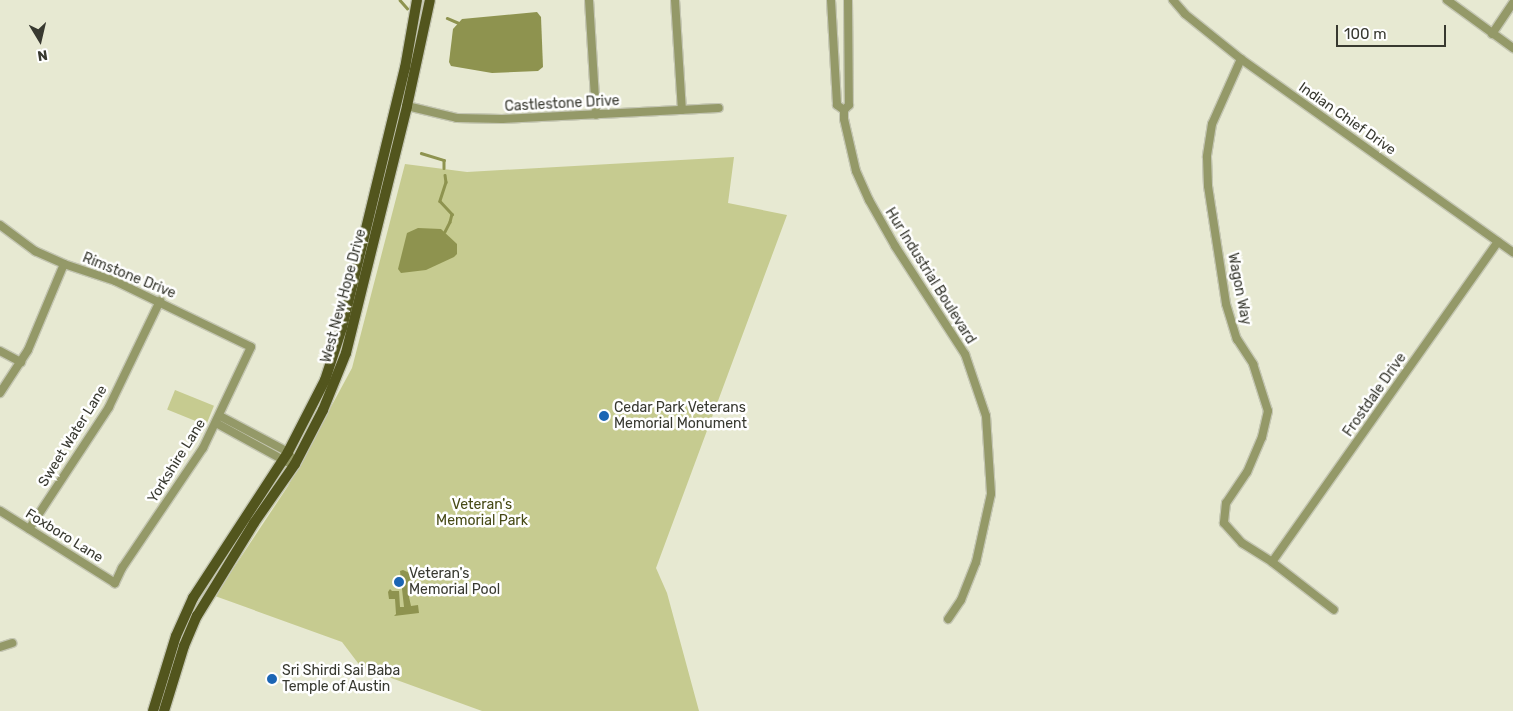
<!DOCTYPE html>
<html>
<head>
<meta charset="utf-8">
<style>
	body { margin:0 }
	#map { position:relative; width:1513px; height:711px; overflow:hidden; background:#e7e9d2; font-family:Rubik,sans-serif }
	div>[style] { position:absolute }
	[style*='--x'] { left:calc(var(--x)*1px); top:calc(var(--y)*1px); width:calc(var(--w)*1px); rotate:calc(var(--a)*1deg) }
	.green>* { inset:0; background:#c6cb90; transform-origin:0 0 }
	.water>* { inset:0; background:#8e934f }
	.stream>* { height:2.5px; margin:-1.25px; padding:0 1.25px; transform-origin:1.25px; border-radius:1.25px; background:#8e934f }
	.roads { filter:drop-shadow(1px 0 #c4c6b2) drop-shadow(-1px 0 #c4c6b2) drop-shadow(0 1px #c4c6b2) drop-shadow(0 -1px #c4c6b2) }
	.minor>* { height:8px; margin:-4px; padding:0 4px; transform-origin:4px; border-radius:4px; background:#949968 }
	.major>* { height:10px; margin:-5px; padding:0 5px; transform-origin:5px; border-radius:5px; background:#52551d }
	.dots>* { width:14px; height:14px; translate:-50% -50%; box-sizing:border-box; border:2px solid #fff; border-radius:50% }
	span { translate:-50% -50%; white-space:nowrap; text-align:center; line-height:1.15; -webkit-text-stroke:5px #fff; paint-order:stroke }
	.street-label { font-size:14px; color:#383930 }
	.poi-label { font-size:14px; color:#383930 }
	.left { translate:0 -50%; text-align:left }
	.park-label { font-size:14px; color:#474a16 }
	.north { position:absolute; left:15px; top:15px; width:50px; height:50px; -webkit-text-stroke:4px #fff; paint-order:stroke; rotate:171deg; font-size:14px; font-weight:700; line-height:20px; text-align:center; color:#383930 }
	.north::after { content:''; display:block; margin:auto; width:18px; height:22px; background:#383930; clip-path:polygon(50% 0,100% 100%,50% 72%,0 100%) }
	.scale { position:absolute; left:1336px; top:25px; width:110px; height:22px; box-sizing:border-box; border:2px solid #383930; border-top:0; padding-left:6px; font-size:15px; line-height:18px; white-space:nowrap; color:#383930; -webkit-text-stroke:4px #fff; paint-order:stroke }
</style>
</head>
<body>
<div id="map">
	<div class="green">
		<div style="clip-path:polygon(734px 157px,728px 203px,787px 215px,656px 568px,667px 593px,699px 711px,482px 711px,361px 667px,342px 642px,215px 596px,288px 486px,352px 368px,405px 164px,467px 172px)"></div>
		<div style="left:175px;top:390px;width:42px;height:21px;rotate:22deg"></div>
	</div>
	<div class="water">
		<div style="clip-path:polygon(537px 12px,541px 17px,543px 67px,538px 71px,492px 73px,451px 66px,449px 62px,453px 29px,462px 19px)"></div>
		<div style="clip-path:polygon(418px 228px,441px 229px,457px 244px,457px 254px,454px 257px,426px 270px,401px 273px,398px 269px,407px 233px)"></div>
		<div style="clip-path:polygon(403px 570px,412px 574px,419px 586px,420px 593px,411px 594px,409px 597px,411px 606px,418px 605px,419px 613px,394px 616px,396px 614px,395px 599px,389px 599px,388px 592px,390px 589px,392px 591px,399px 591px,400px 607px,404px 607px,400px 571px)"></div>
	</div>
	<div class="stream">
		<div style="--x:400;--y:0;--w:11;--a:49"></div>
		<div style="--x:447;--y:18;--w:13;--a:23"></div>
		<div style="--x:421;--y:153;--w:24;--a:17"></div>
		<div style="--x:444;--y:160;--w:8;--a:90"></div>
		<div style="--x:445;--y:175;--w:7;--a:82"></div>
		<div style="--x:446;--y:182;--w:20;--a:108"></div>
		<div style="--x:440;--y:201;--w:18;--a:47"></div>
		<div style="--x:452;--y:214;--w:8;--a:104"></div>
		<div style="--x:450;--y:222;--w:11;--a:117"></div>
	</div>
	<div class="roads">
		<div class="minor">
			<div style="--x:589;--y:0;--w:115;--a:86.5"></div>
			<div style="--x:675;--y:0;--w:110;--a:86.4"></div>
			<div style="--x:831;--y:0;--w:105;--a:86.7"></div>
			<div style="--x:837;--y:105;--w:9;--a:36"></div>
			<div style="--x:848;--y:0;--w:105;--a:89.5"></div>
			<div style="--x:849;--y:105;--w:7;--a:135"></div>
			<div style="--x:844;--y:110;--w:9;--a:90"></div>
			<div style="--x:844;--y:119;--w:53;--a:77"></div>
			<div style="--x:856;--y:171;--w:32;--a:66"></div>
			<div style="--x:869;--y:200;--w:53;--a:60.5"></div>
			<div style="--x:895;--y:246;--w:129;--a:57.1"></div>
			<div style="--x:965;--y:354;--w:65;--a:71.3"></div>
			<div style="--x:986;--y:416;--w:78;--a:86.3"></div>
			<div style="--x:991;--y:494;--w:70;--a:102.4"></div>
			<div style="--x:976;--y:562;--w:41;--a:111.5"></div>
			<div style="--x:961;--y:600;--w:23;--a:124"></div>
			<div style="--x:1173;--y:0;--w:18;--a:49"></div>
			<div style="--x:1185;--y:14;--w:72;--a:38.8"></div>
			<div style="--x:1241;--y:59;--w:334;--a:35.4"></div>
			<div style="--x:1447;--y:0;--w:82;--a:36"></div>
			<div style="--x:1492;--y:34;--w:37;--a:-56"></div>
			<div style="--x:1241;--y:59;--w:71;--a:114"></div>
			<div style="--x:1212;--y:124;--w:33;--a:99"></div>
			<div style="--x:1207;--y:157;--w:29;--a:88"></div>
			<div style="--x:1208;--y:186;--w:119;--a:81.3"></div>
			<div style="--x:1226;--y:304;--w:37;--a:73"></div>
			<div style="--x:1237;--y:339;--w:30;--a:57"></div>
			<div style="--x:1253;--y:364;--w:49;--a:72.3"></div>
			<div style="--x:1268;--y:411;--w:27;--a:103"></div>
			<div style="--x:1262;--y:437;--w:38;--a:113"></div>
			<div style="--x:1247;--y:472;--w:37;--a:124"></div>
			<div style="--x:1226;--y:503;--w:20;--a:96"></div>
			<div style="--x:1224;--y:523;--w:27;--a:48"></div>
			<div style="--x:1242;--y:543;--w:36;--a:32"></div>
			<div style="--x:1272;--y:562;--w:78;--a:37.7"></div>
			<div style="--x:407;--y:106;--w:51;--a:13.5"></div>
			<div style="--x:457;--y:118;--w:45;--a:1.3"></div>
			<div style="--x:502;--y:119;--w:217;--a:-2.9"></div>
			<div style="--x:0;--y:225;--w:44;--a:36.6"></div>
			<div style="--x:35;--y:251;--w:32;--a:24"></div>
			<div style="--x:64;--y:264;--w:54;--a:18.4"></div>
			<div style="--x:115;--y:281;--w:151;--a:25.9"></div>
			<div style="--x:251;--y:347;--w:112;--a:115.4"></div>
			<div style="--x:203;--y:448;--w:145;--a:124"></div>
			<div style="--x:122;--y:568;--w:17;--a:115"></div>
			<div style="--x:115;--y:583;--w:136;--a:-147.9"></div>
			<div style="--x:0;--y:351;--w:24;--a:28"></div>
			<div style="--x:0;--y:393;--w:51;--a:-56.9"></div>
			<div style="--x:28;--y:350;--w:93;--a:-67.3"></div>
			<div style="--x:220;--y:416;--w:77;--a:27.9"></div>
			<div style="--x:288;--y:452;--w:14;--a:60"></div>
			<div style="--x:216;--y:423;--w:81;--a:28.8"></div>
			<div style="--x:29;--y:529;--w:146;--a:-56.7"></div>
			<div style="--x:109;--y:407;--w:118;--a:-64.3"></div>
			<div style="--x:1272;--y:562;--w:392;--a:-54.8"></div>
			<div style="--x:0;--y:647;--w:13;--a:-18"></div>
		</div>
		<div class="major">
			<div style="--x:153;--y:711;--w:78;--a:-73"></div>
			<div style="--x:176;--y:636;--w:42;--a:-65.9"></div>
			<div style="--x:193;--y:598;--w:174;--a:-56.9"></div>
			<div style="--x:288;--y:452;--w:81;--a:-62.8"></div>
			<div style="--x:325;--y:380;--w:55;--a:-71.9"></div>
			<div style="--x:342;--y:328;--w:268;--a:-76.4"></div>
			<div style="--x:405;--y:68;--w:69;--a:-80"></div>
			<div style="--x:164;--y:711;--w:68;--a:-72.9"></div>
			<div style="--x:184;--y:646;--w:33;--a:-67"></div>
			<div style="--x:197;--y:616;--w:109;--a:-58.5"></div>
			<div style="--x:254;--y:523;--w:72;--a:-55.2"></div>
			<div style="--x:295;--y:464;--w:61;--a:-62.6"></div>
			<div style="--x:323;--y:410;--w:61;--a:-68"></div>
			<div style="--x:346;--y:353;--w:254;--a:-76.1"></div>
			<div style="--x:407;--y:106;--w:108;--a:-77.8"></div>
		</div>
	</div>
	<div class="dots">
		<div style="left:604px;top:416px;background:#1b65b4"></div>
		<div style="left:399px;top:582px;background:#1b65b4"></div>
		<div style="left:272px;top:679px;background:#1b65b4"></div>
	</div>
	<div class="street-label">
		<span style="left:562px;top:104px;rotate:-3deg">Castlestone Drive</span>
		<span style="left:1347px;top:119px;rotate:35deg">Indian Chief Drive</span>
		<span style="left:129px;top:276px;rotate:22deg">Rimstone Drive</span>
		<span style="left:930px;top:276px;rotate:58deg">Hur Industrial Boulevard</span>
		<span style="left:1239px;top:289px;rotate:79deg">Wagon Way</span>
		<span style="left:344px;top:296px;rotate:-75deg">West New Hope Drive</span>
		<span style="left:1375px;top:395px;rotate:-55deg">Frostdale Drive</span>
		<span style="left:73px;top:436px;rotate:-58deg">Sweet Water Lane</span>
		<span style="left:177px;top:461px;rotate:-58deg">Yorkshire Lane</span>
		<span style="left:64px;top:536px;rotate:32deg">Foxboro Lane</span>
	</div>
	<div class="poi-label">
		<span class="left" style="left:614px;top:416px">Cedar Park Veterans<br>Memorial Monument</span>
		<span class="left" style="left:409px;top:582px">Veteran's<br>Memorial Pool</span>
		<span class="left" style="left:282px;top:679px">Sri Shirdi Sai Baba<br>Temple of Austin</span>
	</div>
	<div class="park-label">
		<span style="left:482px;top:513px">Veteran's<br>Memorial Park</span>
	</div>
	<div class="north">N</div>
	<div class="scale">100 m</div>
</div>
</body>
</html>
